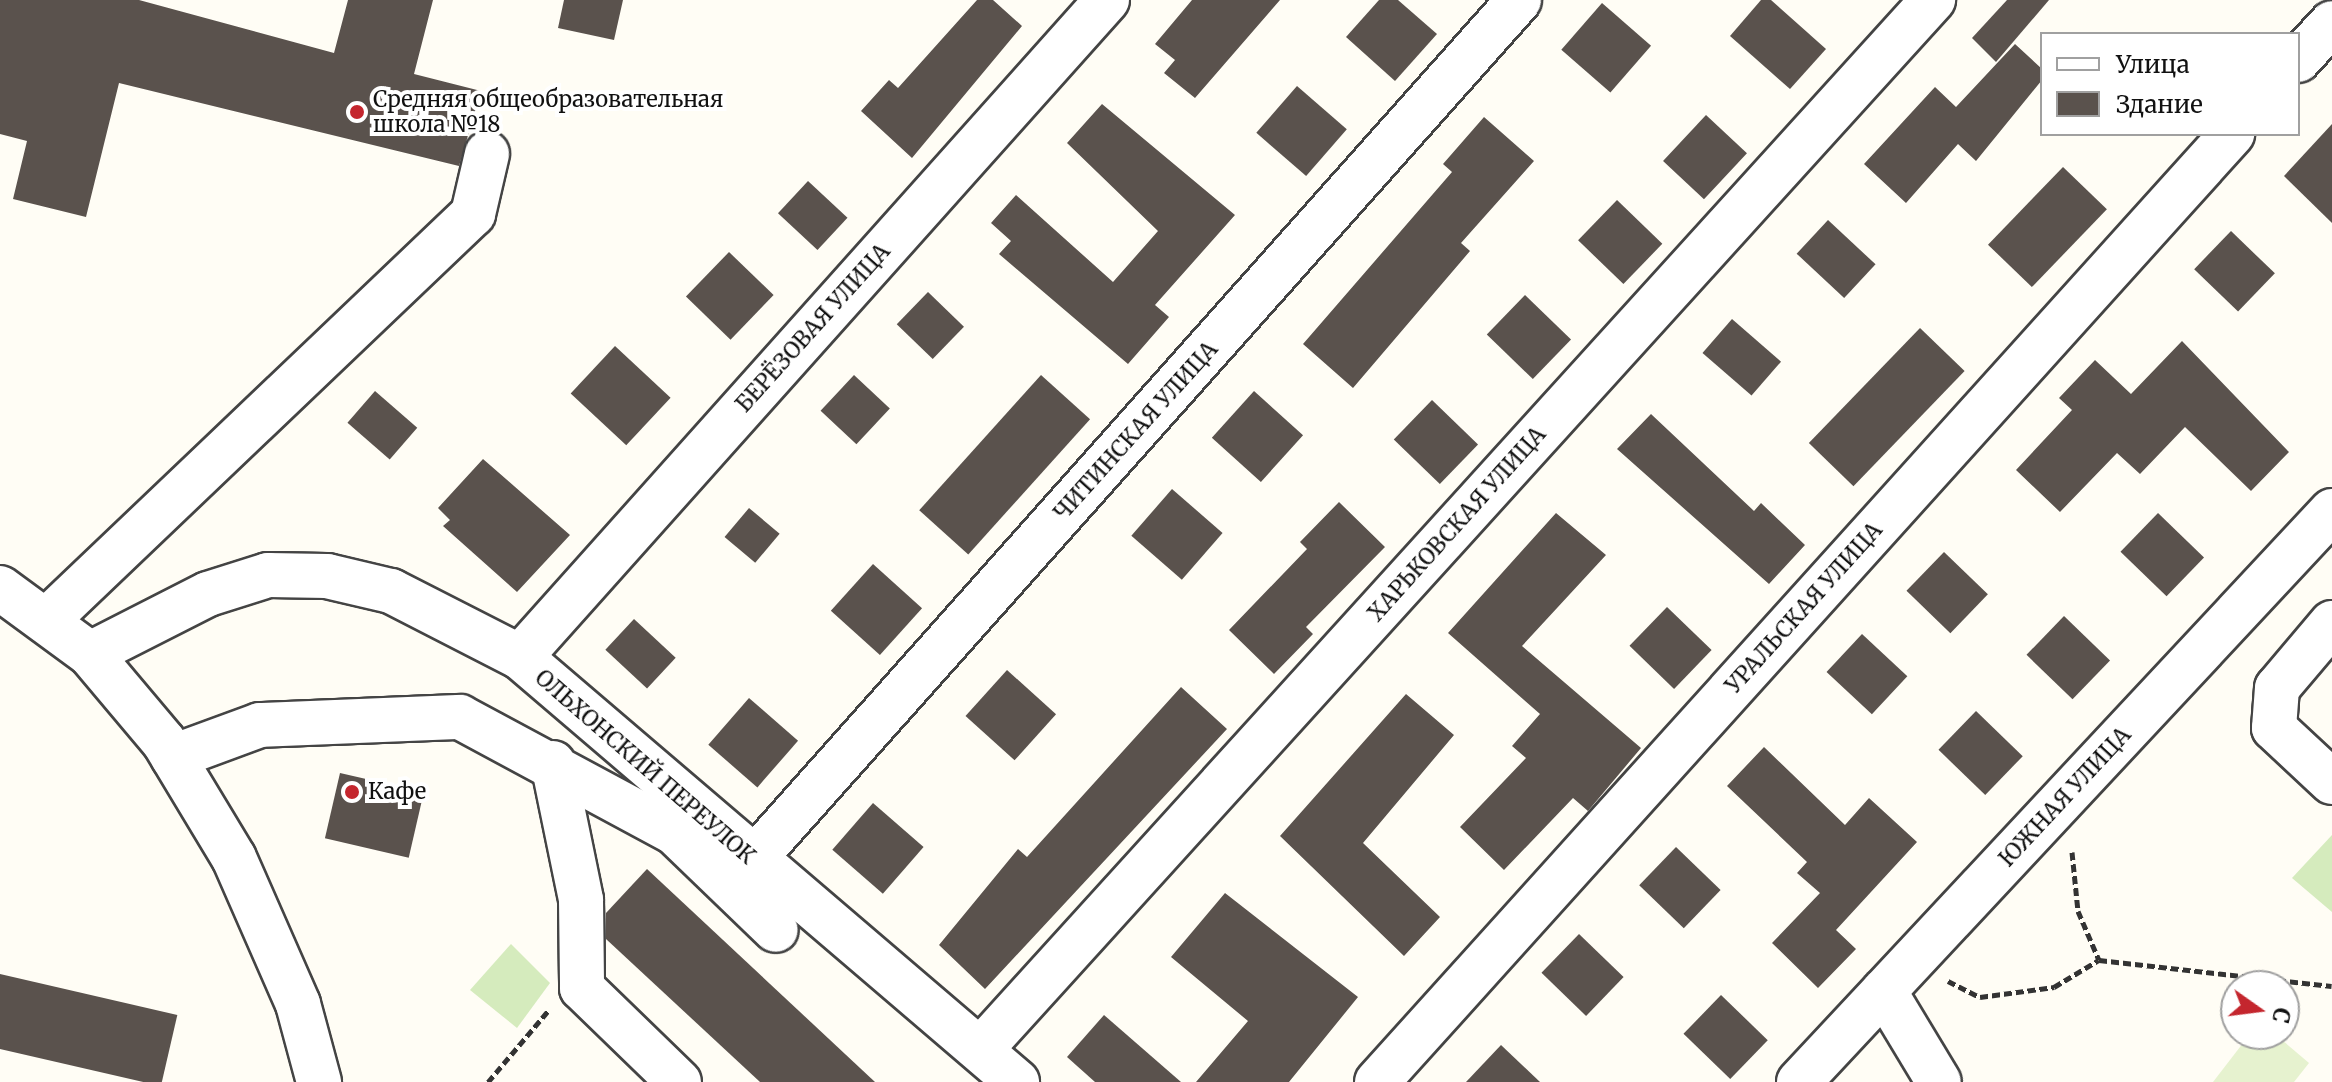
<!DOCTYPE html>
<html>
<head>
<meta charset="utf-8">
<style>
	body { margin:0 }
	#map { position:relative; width:2332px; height:1082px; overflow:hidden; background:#fffdf5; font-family:Merriweather,serif }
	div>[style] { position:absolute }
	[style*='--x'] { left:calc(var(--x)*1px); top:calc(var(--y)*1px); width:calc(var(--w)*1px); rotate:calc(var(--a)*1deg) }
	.green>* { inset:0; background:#d5ebbd }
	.pitch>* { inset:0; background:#e6f2cf }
	.building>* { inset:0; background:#5a524d; transform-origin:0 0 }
	.path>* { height:5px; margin-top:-2.5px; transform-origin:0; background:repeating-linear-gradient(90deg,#333 0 8px,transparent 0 12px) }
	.roads { filter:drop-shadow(2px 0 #444) drop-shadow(-2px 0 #444) drop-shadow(0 2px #444) drop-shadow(0 -2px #444) }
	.minor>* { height:44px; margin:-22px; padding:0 22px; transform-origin:22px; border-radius:22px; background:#fff }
	.dots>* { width:22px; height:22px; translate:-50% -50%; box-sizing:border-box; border:4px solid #fff; border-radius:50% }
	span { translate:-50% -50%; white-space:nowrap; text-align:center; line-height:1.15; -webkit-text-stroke:8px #fff; paint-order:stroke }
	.poi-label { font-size:22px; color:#111 }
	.left { translate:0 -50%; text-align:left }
	.street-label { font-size:22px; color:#111 }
	.legend { position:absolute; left:2040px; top:32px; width:260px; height:104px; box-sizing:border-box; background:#fff; border:2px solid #a0a0a0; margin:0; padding:10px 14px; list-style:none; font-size:24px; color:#111 }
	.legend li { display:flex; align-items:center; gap:16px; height:40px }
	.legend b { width:40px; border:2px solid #a0a0a0 }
	.north { position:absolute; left:2220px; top:970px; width:80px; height:80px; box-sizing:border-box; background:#fff; border:2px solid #a0a0a0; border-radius:50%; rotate:104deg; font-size:22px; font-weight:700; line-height:32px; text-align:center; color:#111 }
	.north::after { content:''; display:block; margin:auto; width:28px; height:36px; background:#c4262e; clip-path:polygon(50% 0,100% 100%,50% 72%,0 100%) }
</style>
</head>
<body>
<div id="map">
	<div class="green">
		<div style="clip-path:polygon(2332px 835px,2332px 912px,2292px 878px)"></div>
		<div style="clip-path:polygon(511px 944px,550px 983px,517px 1028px,470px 990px)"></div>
	</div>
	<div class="pitch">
		<div style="clip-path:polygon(2250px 1034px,2275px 1034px,2309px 1063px,2294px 1082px,2213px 1082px)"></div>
	</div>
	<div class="building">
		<div style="clip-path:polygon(0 0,139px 0,334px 53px,348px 0,433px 0,414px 74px,481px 91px,459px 166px,119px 83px,86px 217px,13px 199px,27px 141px,0 134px)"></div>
		<div style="clip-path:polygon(564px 0,623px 0,614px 40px,558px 28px)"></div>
		<div style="clip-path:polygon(977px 0,993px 0,1022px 26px,912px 158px,861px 111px,889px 80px,898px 88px)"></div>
		<div style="clip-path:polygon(1192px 0,1280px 0,1195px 98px,1164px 73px,1175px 60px,1155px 44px)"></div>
		<div style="clip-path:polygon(1379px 0,1398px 0,1437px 34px,1395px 81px,1346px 37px)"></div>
		<div style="clip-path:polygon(1761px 0,1771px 0,1826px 49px,1790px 89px,1730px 36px)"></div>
		<div style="clip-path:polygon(2007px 0,2049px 0,1996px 62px,1972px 38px)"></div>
		<div style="left:1602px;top:3px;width:65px;height:62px;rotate:41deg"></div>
		<div style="clip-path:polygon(2015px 44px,2042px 69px,2042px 80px,1976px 161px,1958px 144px,1906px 203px,1864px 164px,1935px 87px,1956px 107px)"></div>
		<div style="left:1297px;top:86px;width:66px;height:62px;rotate:41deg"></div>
		<div style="clip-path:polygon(1102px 104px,1235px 215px,1155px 305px,1169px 317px,1128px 364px,999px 254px,1011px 241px,991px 223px,1016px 195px,1113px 282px,1158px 231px,1067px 143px)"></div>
		<div style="left:1706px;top:115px;width:56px;height:63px;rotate:43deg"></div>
		<div style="clip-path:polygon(1484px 117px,1534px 161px,1461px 243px,1470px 251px,1353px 388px,1303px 344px,1452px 172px,1443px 164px)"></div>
		<div style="clip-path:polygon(2332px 124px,2332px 223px,2284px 176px)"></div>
		<div style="left:2063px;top:167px;width:61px;height:108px;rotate:44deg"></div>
		<div style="left:808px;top:181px;width:54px;height:44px;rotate:43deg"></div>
		<div style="left:1617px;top:200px;width:63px;height:56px;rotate:44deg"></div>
		<div style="left:1828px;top:220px;width:65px;height:46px;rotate:43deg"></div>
		<div style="left:2231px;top:231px;width:61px;height:53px;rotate:44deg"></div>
		<div style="left:729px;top:252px;width:62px;height:62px;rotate:44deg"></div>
		<div style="left:928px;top:292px;width:50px;height:45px;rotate:44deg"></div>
		<div style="left:1525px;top:295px;width:64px;height:55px;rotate:44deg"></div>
		<div style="left:1732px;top:319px;width:65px;height:45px;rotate:41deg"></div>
		<div style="left:1920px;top:328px;width:62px;height:160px;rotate:44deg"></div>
		<div style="clip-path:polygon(2182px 341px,2289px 452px,2251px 491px,2185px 427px,2140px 474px,2117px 453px,2060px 512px,2016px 470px,2072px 410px,2059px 398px,2095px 360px,2131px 394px)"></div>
		<div style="left:615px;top:346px;width:76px;height:65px;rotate:43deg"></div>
		<div style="left:854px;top:375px;width:49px;height:49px;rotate:43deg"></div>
		<div style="left:1041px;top:375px;width:66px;height:182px;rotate:42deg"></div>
		<div style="left:375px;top:391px;width:56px;height:42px;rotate:41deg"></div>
		<div style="left:1254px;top:391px;width:66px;height:63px;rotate:42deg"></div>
		<div style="left:1432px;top:400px;width:64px;height:55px;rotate:44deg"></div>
		<div style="clip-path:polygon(1651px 414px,1754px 511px,1761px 503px,1805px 545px,1769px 584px,1617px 449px)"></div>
		<div style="clip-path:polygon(483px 459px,570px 535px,517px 592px,443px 526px,450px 520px,438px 508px)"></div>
		<div style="left:1172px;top:489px;width:67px;height:62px;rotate:41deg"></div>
		<div style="clip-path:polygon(1339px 502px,1385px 547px,1306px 627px,1313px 634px,1274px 674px,1229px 630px,1307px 549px,1300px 542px)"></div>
		<div style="left:749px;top:508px;width:40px;height:38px;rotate:40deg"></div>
		<div style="clip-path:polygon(1556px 513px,1606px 555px,1522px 646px,1641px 748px,1588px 811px,1573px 798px,1504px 870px,1460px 827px,1526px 758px,1512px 746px,1540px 714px,1448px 633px)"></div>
		<div style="left:2158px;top:513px;width:64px;height:54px;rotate:44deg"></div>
		<div style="left:1944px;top:552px;width:61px;height:54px;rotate:44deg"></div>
		<div style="left:873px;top:564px;width:66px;height:63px;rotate:42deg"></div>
		<div style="left:1667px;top:607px;width:62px;height:54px;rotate:44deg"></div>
		<div style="left:2064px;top:616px;width:64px;height:54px;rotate:44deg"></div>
		<div style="left:634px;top:619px;width:57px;height:42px;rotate:43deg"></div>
		<div style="left:1862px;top:634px;width:62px;height:52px;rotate:43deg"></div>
		<div style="left:1007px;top:670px;width:66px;height:62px;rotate:42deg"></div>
		<div style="clip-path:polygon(1181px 687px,1227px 729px,985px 989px,939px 945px,1018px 849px,1027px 857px)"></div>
		<div style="clip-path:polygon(1406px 694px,1454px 735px,1363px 843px,1440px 917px,1404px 956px,1280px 836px)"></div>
		<div style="left:749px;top:698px;width:65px;height:62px;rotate:41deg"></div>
		<div style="left:1976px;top:711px;width:65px;height:54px;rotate:44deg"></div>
		<div style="clip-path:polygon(1764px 747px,1845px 825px,1869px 798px,1917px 842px,1836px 930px,1856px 949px,1818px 988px,1772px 943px,1820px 893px,1797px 873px,1807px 862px,1727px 786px)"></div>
		<div style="left:340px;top:773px;width:86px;height:67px;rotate:13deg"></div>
		<div style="left:873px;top:803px;width:67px;height:62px;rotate:41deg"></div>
		<div style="left:1676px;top:847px;width:62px;height:53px;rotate:44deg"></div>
		<div style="clip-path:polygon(647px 869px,875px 1082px,760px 1082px,606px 939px,606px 913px)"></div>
		<div style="clip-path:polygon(1225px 893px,1358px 997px,1289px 1082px,1196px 1082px,1248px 1021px,1171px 957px)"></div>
		<div style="left:1579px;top:934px;width:62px;height:54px;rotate:44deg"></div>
		<div style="left:0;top:974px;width:182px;height:73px;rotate:13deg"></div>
		<div style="left:1721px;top:995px;width:65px;height:54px;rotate:44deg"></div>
		<div style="clip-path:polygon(1104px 1015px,1181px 1082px,1095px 1082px,1067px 1057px)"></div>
		<div style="clip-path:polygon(1501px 1045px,1540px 1082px,1466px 1082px)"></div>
	</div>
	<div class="path">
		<div style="--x:2072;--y:852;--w:59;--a:84.2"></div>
		<div style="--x:2078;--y:911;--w:53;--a:66.8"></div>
		<div style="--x:2099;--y:960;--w:234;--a:6.4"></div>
		<div style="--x:1948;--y:981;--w:36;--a:27"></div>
		<div style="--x:1980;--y:997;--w:75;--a:-7.7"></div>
		<div style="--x:2054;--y:987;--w:52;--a:-31"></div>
		<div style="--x:488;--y:1082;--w:93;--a:-49.8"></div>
	</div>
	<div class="roads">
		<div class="minor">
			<div style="--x:2298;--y:60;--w:50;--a:-47.4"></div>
			<div style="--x:0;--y:588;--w:112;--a:36.3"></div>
			<div style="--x:90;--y:654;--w:115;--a:49.9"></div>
			<div style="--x:164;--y:742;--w:135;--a:58.9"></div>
			<div style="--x:234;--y:858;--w:159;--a:66.3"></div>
			<div style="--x:298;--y:1004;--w:81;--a:74.9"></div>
			<div style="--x:46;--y:621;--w:590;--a:-43.63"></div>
			<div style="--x:473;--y:214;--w:62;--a:-76.9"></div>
			<div style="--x:2332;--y:623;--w:85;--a:130.2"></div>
			<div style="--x:2277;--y:688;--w:40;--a:94.3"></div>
			<div style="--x:2274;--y:728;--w:79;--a:43"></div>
			<div style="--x:90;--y:654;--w:132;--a:-27"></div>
			<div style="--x:208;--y:594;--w:63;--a:-17.6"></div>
			<div style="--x:268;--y:575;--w:59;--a:1"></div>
			<div style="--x:327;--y:576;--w:66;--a:13.2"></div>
			<div style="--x:391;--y:591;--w:145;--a:27.1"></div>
			<div style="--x:520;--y:657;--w:654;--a:40.53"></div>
			<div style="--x:520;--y:657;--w:881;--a:-48.22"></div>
			<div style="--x:173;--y:757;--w:93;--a:-20.2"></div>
			<div style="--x:260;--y:725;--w:200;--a:-2.3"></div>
			<div style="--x:460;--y:717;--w:243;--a:28.3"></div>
			<div style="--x:674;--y:832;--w:141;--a:43.9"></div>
			<div style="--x:553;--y:763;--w:140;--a:78.4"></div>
			<div style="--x:581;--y:900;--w:88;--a:89.3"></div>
			<div style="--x:582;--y:988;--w:135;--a:44.1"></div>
			<div style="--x:752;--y:861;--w:1153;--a:-48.3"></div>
			<div style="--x:1884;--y:991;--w:106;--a:58.9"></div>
			<div style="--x:981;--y:1049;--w:1417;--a:-47.78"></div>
			<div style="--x:1377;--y:1082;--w:1277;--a:-47.95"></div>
			<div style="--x:1799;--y:1082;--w:781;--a:-46.97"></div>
		</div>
	</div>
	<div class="dots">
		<div style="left:357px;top:112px;background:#c4262e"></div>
		<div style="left:352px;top:792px;background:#c4262e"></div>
	</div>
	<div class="poi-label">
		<span class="left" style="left:373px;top:112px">Средняя общеобразовательная<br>школа №18</span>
		<span class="left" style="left:368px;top:792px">Кафе</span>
	</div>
	<div class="street-label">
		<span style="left:813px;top:328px;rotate:-48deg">БЕРЁЗОВАЯ УЛИЦА</span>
		<span style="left:1136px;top:431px;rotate:-48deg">ЧИТИНСКАЯ УЛИЦА</span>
		<span style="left:1457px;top:524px;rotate:-48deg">ХАРЬКОВСКАЯ УЛИЦА</span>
		<span style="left:1804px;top:608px;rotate:-48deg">УРАЛЬСКАЯ УЛИЦА</span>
		<span style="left:645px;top:767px;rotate:41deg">ОЛЬХОНСКИЙ ПЕРЕУЛОК</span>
		<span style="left:2065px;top:797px;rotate:-47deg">ЮЖНАЯ УЛИЦА</span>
	</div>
	<ul class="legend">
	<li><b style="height:10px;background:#fff"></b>Улица</li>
	<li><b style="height:22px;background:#5a524d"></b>Здание</li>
	</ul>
	<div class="north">С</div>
</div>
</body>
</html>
